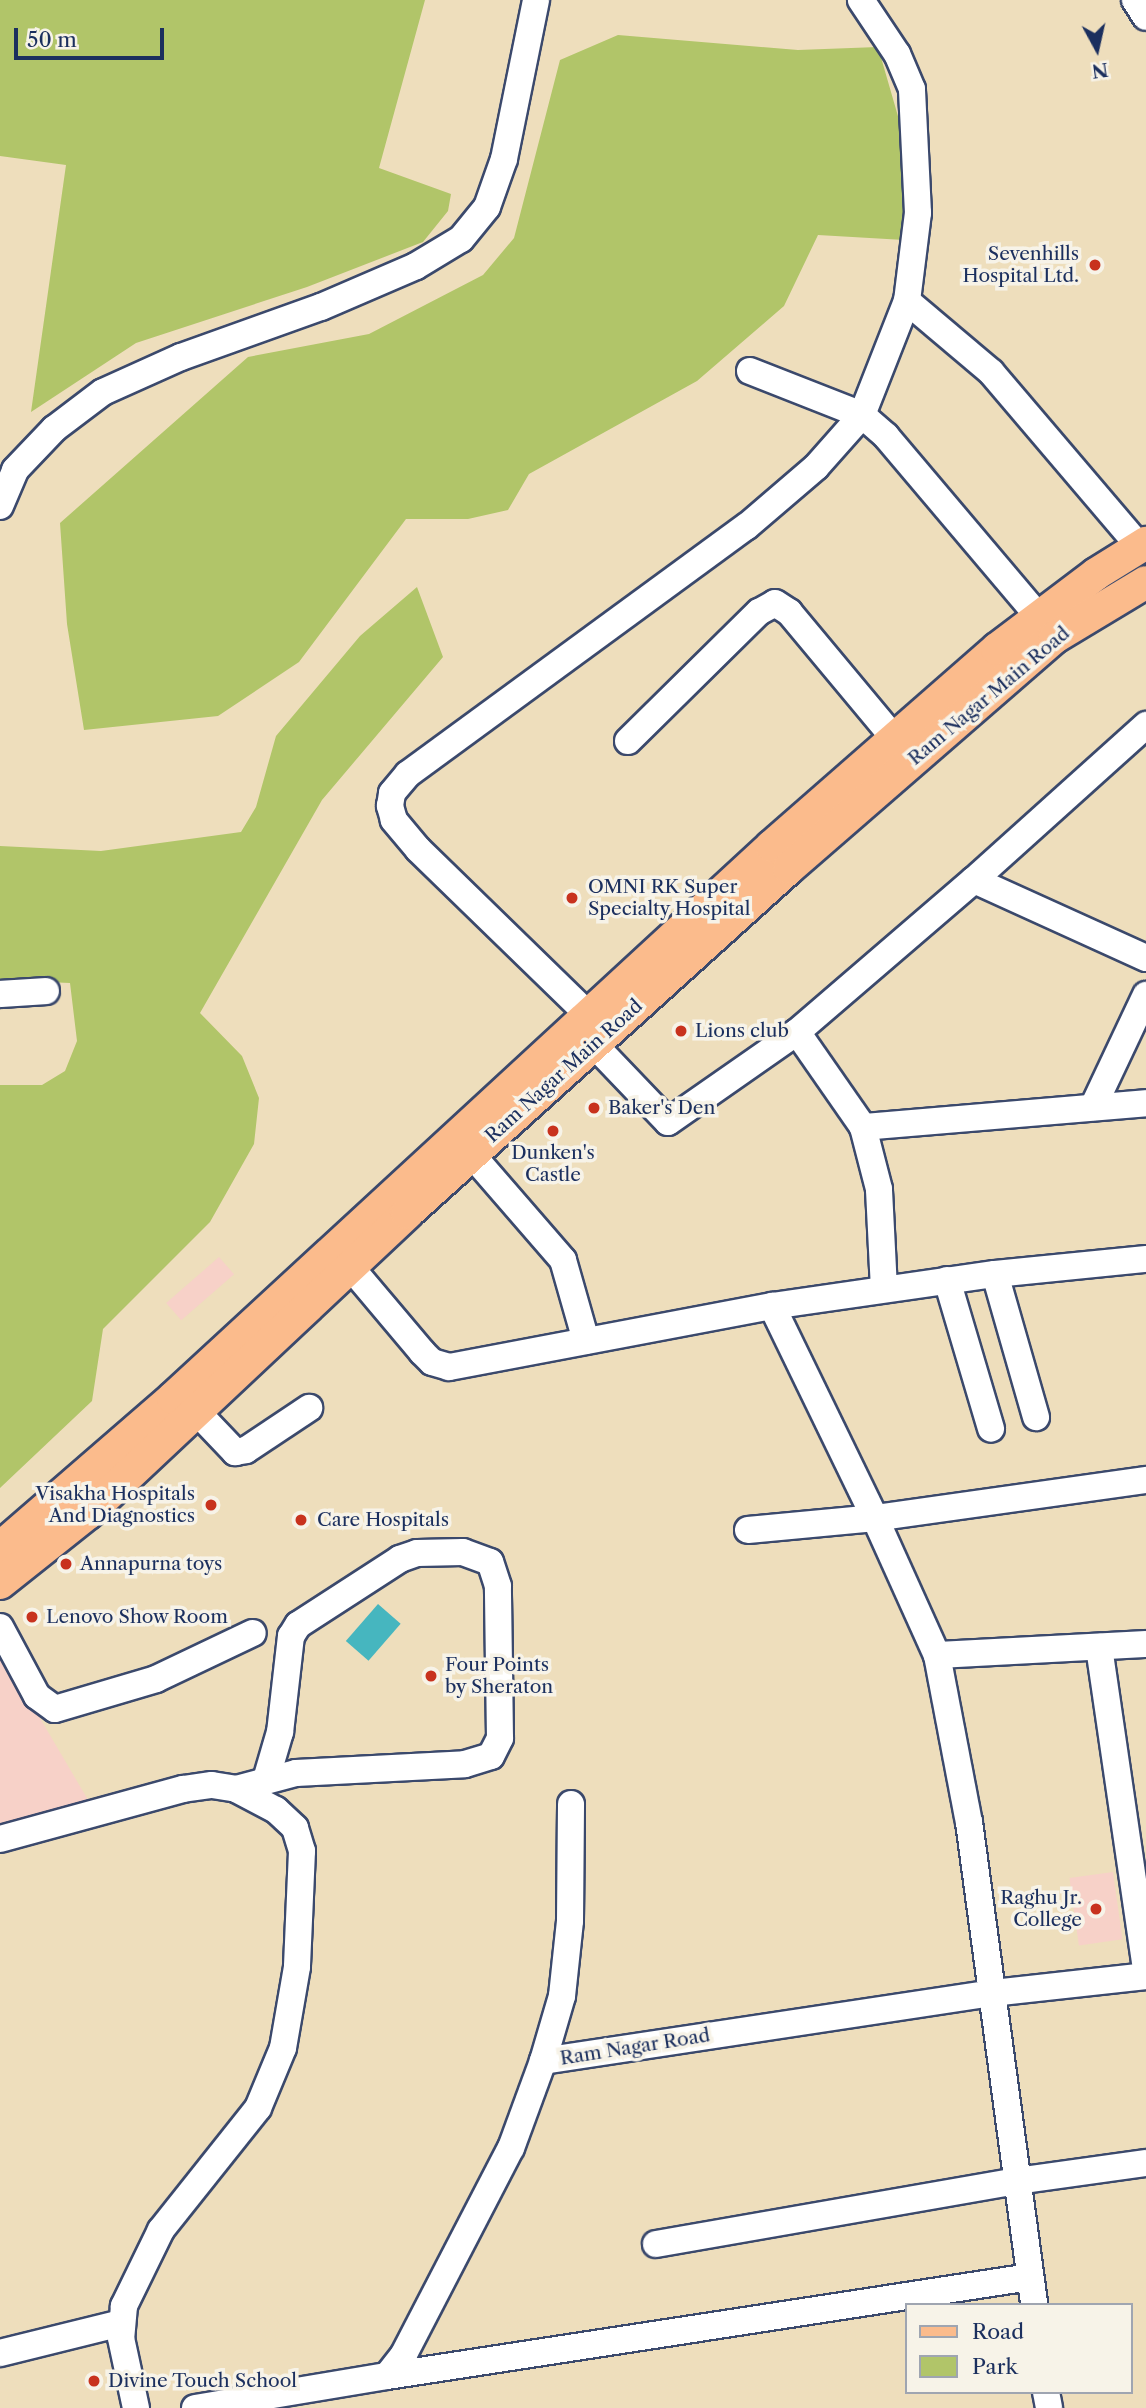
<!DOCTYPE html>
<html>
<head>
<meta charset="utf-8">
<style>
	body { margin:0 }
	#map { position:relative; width:1146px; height:2408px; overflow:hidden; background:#eedebc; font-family:"Libre Caslon Text",serif }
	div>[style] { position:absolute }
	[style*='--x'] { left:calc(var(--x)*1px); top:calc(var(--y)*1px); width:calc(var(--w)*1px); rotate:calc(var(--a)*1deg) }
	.built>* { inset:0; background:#f7d1c8; transform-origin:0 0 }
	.green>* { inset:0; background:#b1c569 }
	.water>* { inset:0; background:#46b6bf; transform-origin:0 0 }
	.roads { filter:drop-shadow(2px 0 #3b496c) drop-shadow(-2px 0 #3b496c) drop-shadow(0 2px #3b496c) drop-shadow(0 -2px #3b496c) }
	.minor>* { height:26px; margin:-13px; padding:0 13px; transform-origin:13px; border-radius:13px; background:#fff }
	.major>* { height:32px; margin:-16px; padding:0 16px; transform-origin:16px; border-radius:16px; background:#fbbb8c }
	.dots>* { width:19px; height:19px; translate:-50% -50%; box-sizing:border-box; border:4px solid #f7f3e8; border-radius:50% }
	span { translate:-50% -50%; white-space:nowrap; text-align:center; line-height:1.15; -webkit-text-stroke:7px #f7f3e8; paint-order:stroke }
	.poi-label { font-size:19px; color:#1b2f5e }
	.right { translate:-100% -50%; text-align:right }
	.left { translate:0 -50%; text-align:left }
	.street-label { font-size:19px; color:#1b2f5e }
	.legend { position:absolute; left:905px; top:2303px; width:228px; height:91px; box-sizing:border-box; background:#f7f3e8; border:2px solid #9fa5b1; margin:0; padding:9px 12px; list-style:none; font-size:21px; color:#1b2f5e }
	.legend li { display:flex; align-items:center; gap:14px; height:35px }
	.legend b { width:35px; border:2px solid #9fa5b1 }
	.north { position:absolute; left:1062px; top:14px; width:70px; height:70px; -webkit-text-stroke:5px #f7f3e8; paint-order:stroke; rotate:172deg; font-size:19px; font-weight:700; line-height:28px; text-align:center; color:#1b2f5e }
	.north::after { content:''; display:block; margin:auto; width:24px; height:32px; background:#1b2f5e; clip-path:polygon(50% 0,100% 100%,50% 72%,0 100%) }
	.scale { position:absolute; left:14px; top:28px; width:150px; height:32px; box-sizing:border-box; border:4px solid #1b2f5e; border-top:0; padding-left:9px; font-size:21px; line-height:24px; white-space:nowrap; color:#1b2f5e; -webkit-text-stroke:5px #f7f3e8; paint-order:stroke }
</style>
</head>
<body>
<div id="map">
	<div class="built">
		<div style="left:219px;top:1257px;width:23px;height:70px;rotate:49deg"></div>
		<div style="clip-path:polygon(0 1650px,91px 1805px,0 1829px)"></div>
		<div style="left:1113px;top:1872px;width:68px;height:44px;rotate:82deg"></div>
	</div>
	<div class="green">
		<div style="clip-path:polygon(0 0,425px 0,379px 168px,451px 194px,448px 211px,423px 242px,307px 287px,136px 343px,31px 412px,66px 165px,0 156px)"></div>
		<div style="clip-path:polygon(618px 35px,798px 50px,878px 47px,904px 137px,904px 240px,818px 235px,784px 306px,697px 381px,529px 474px,508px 510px,468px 519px,406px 519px,299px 662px,218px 716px,84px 730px,67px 624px,60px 523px,248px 357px,369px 334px,483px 275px,514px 238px,560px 60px)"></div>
		<div style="clip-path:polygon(417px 587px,443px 657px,322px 800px,200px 1013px,242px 1056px,259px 1098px,254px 1144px,210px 1222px,103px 1329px,92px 1401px,0 1488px,0 1085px,42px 1085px,65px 1071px,77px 1041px,70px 983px,0 980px,0 846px,101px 851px,241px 832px,256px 807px,276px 736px,360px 636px)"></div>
	</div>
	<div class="water">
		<div style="left:378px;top:1604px;width:30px;height:49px;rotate:41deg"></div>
	</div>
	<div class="roads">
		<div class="minor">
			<div style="--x:1135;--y:0;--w:20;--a:57"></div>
			<div style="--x:907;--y:301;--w:110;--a:40.2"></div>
			<div style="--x:991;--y:372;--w:230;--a:49.6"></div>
			<div style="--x:750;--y:371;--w:120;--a:21.4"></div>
			<div style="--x:862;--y:415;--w:123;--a:-68.5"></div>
			<div style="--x:907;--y:301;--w:89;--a:-82.9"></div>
			<div style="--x:918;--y:213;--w:124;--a:-92.8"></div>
			<div style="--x:912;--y:89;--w:38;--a:-113"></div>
			<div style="--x:897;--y:54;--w:65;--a:-123.7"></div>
			<div style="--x:0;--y:506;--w:39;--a:-67"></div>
			<div style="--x:15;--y:470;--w:57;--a:-46.4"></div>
			<div style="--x:54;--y:429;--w:61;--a:-37.1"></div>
			<div style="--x:103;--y:392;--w:85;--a:-24.2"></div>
			<div style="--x:181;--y:357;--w:149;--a:-19.7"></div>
			<div style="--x:321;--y:307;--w:103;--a:-23.3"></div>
			<div style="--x:416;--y:266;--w:52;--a:-31"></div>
			<div style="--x:461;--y:239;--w:41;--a:-50.9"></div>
			<div style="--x:487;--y:207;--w:51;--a:-70.5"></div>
			<div style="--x:504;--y:159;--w:162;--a:-78.6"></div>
			<div style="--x:628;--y:741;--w:184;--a:-44.6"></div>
			<div style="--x:759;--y:612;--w:18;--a:-29"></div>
			<div style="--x:775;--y:603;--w:17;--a:33"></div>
			<div style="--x:789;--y:612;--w:165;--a:50.2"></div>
			<div style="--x:974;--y:880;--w:232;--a:-42"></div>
			<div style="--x:0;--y:994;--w:46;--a:-3.7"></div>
			<div style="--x:603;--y:1029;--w:258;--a:-135.8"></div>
			<div style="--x:418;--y:849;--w:38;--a:-130"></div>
			<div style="--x:394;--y:820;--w:15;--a:-106"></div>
			<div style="--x:390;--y:806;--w:13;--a:-81"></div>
			<div style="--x:392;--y:793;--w:25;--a:-50"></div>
			<div style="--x:408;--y:774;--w:419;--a:-36.2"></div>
			<div style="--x:746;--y:527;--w:92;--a:-40.6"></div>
			<div style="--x:816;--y:467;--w:69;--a:-48.5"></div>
			<div style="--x:862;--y:415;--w:32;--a:41"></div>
			<div style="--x:886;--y:436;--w:236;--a:49.8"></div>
			<div style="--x:580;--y:1030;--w:127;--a:46.3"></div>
			<div style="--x:668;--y:1122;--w:157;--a:-34.9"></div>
			<div style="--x:797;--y:1032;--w:233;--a:-40.7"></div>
			<div style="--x:974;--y:880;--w:189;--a:24.4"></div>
			<div style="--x:797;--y:1032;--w:116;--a:55.2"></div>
			<div style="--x:1093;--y:1107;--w:124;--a:-64.7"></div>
			<div style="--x:472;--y:1155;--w:139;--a:49.1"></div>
			<div style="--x:563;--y:1260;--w:84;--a:74.1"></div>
			<div style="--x:337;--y:1251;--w:132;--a:49.9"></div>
			<div style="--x:422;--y:1352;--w:14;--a:45"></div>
			<div style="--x:432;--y:1362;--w:18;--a:16"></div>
			<div style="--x:449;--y:1367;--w:329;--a:-10.7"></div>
			<div style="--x:772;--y:1306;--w:236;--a:64.1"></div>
			<div style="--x:875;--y:1518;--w:274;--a:-8"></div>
			<div style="--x:995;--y:1274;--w:149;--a:74"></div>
			<div style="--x:947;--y:1280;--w:155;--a:73.5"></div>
			<div style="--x:884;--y:1289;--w:100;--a:-92.9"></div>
			<div style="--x:879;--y:1189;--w:64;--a:-104.5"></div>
			<div style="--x:863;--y:1127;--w:284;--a:-4.8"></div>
			<div style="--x:772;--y:1306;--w:225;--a:-8.2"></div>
			<div style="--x:995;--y:1274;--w:152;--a:-5.7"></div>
			<div style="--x:196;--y:1411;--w:57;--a:46.4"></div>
			<div style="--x:235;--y:1452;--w:11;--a:-10"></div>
			<div style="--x:246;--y:1450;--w:76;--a:-33.7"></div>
			<div style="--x:748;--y:1530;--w:128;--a:-5.4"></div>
			<div style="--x:875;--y:1518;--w:150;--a:65.7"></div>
			<div style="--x:937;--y:1655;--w:170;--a:79.2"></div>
			<div style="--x:969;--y:1822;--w:487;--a:82.3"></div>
			<div style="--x:0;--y:1627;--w:78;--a:61.8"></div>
			<div style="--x:37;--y:1696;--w:22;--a:36"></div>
			<div style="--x:55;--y:1709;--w:105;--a:-16.5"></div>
			<div style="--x:156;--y:1679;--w:107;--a:-25.4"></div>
			<div style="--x:1099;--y:1647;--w:327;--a:81.7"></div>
			<div style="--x:937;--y:1655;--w:209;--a:-3"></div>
			<div style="--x:236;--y:1789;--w:62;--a:-14.9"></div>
			<div style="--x:296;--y:1773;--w:169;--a:-3"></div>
			<div style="--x:465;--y:1764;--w:27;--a:-17"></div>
			<div style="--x:491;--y:1756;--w:20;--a:-63"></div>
			<div style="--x:500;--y:1738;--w:152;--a:-90.8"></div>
			<div style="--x:498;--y:1586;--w:25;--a:-108"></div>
			<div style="--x:490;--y:1562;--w:29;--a:-160"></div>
			<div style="--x:463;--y:1552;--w:46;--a:178.8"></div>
			<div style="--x:417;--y:1553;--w:18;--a:161"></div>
			<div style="--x:400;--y:1559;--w:121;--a:147.1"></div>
			<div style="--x:298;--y:1625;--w:13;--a:122"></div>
			<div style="--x:291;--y:1636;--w:97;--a:96.5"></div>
			<div style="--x:280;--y:1732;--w:50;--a:106.3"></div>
			<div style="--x:0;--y:1839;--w:190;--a:-15.3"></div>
			<div style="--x:183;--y:1789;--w:29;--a:-8"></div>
			<div style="--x:212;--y:1785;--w:24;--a:9"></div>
			<div style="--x:236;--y:1789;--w:45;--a:27.7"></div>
			<div style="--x:276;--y:1810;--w:26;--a:43"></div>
			<div style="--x:295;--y:1828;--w:24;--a:73"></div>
			<div style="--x:302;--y:1851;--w:116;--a:92.5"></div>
			<div style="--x:297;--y:1967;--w:82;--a:99.8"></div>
			<div style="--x:283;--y:2048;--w:65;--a:112.6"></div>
			<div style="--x:258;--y:2108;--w:156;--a:128.5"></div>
			<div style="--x:161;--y:2230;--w:85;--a:116"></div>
			<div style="--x:124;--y:2306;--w:32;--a:95"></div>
			<div style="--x:121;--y:2338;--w:72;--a:77.9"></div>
			<div style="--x:543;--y:2061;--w:68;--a:-73.7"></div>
			<div style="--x:562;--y:1996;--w:75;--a:-83.9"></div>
			<div style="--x:570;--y:1921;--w:117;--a:-89.5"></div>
			<div style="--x:656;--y:2244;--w:365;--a:-9.9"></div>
			<div style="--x:1016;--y:2181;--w:131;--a:-7.9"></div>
			<div style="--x:0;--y:2353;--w:125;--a:-13.9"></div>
			<div style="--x:387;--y:2376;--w:651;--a:-8.75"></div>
			<div style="--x:1046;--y:2392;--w:16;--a:79"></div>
			<div style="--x:195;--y:2408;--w:195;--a:-9.5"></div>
			<div style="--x:387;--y:2376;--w:28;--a:-52"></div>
			<div style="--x:404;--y:2354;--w:232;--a:-62.6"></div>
			<div style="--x:511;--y:2148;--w:93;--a:-69.8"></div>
			<div style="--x:543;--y:2061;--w:455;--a:-8.6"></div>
			<div style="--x:993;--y:1993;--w:154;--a:-6.3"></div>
		</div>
		<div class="major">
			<div style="--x:0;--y:1548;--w:229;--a:-40.9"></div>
			<div style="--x:173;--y:1398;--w:815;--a:-42.66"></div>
			<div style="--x:772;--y:846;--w:299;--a:-41.2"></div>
			<div style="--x:997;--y:649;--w:124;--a:-37.1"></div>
			<div style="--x:1096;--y:574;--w:59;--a:-31.8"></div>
			<div style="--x:0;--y:1583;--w:112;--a:-38.5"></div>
			<div style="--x:88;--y:1513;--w:438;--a:-43.2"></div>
			<div style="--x:407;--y:1213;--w:515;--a:-42.09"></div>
			<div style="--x:789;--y:868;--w:352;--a:-41"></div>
			<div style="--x:1055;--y:637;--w:106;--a:-31.1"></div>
		</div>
	</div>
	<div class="dots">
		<div style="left:1095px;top:265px;background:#c8321e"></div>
		<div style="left:572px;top:898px;background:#c8321e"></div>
		<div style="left:681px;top:1031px;background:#c8321e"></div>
		<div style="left:594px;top:1108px;background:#c8321e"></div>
		<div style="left:553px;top:1131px;background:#c8321e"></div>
		<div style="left:211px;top:1505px;background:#c8321e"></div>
		<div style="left:301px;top:1520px;background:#c8321e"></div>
		<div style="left:66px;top:1564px;background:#c8321e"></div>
		<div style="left:32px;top:1617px;background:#c8321e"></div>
		<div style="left:431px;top:1676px;background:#c8321e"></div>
		<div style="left:1096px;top:1909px;background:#c8321e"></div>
		<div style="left:94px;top:2381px;background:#c8321e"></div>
	</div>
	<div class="poi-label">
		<span class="right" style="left:1079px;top:265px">Sevenhills<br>Hospital Ltd.</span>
		<span class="left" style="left:588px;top:898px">OMNI RK Super<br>Specialty Hospital</span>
		<span class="left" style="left:695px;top:1031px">Lions club</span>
		<span class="left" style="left:608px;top:1108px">Baker's Den</span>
		<span style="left:553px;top:1164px">Dunken's<br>Castle</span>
		<span class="right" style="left:195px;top:1505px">Visakha Hospitals<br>And Diagnostics</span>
		<span class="left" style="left:317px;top:1520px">Care Hospitals</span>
		<span class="left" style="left:80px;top:1564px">Annapurna toys</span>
		<span class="left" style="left:46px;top:1617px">Lenovo Show Room</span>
		<span class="left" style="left:445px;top:1676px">Four Points<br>by Sheraton</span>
		<span class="right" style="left:1082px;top:1909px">Raghu Jr.<br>College</span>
		<span class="left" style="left:108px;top:2381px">Divine Touch School</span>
	</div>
	<div class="street-label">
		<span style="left:989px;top:696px;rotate:-40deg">Ram Nagar Main Road</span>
		<span style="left:564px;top:1071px;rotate:-42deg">Ram Nagar Main Road</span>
		<span style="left:635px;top:2047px;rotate:-9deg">Ram Nagar Road</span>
	</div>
	<ul class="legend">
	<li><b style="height:9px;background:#fbbb8c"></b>Road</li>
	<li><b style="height:19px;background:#b1c569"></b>Park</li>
	</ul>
	<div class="north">N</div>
	<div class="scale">50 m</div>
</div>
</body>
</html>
